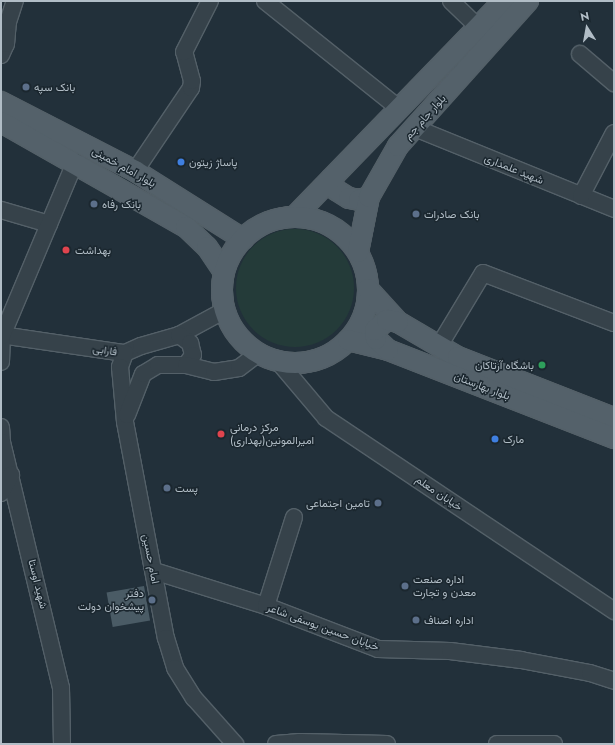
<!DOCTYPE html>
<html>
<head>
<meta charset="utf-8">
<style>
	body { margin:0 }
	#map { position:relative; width:615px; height:745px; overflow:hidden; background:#22303a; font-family:Jost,Vazirmatn,sans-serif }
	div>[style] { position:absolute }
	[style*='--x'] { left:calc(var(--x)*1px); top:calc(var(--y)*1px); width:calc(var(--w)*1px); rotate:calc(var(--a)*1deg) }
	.green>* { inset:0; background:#243b39 }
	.round { border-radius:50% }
	.building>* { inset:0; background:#4a5b65; transform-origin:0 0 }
	.roads { filter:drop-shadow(1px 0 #546068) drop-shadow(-1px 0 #546068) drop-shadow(0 1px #546068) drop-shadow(0 -1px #546068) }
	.minor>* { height:16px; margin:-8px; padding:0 8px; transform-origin:8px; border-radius:8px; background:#36424a }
	.major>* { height:20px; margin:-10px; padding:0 10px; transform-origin:10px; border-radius:10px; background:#54616a }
	.major>.ring { margin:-10px; padding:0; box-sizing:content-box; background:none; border:20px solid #54616a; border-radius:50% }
	.dots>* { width:11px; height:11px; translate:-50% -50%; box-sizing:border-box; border:2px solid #1b272f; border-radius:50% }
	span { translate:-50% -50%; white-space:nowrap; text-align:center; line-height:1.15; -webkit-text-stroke:3px #1b272f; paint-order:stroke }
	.poi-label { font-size:11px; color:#b1bdc6 }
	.left { translate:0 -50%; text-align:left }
	.right { translate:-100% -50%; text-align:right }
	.street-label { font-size:11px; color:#b1bdc6 }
	.frame { position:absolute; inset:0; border:2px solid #b1bdc6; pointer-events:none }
	.north { position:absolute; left:567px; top:8px; width:40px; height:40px; -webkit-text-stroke:3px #1b272f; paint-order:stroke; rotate:349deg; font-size:11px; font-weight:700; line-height:16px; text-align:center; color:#b1bdc6 }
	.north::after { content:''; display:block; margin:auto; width:14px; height:18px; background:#b1bdc6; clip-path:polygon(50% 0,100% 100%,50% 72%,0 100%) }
</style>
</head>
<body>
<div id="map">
	<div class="green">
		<div class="round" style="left:236px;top:229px;width:118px;height:118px"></div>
	</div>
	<div class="building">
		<div style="left:144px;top:586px;width:35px;height:38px;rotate:80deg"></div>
	</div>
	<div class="roads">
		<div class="minor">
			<div style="--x:265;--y:1;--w:173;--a:38.7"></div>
			<div style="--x:451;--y:1;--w:39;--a:44"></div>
			<div style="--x:580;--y:54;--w:45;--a:40.5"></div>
			<div style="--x:1;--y:55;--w:12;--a:-66"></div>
			<div style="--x:6;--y:44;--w:22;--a:-85"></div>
			<div style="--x:8;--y:22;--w:22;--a:-72"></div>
			<div style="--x:415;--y:128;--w:215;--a:22.1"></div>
			<div style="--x:135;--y:171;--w:100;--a:-56"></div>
			<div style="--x:191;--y:88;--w:7;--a:-82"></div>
			<div style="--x:192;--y:81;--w:30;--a:-105"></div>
			<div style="--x:184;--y:52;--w:57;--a:-63"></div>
			<div style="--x:581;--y:196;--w:71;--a:-62.4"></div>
			<div style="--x:1;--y:210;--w:50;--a:16.3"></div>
			<div style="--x:1;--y:335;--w:125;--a:8.3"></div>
			<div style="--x:125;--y:353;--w:17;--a:-24"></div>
			<div style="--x:141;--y:346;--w:40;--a:-16"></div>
			<div style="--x:179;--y:335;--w:52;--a:-28.5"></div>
			<div style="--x:179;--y:335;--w:14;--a:36"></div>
			<div style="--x:190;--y:343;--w:12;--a:76"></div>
			<div style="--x:193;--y:355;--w:12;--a:125"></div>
			<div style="--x:439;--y:346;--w:85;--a:-58.9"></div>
			<div style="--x:483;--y:273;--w:140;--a:20.9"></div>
			<div style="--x:125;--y:353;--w:15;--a:110"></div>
			<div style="--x:120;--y:367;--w:55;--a:84.8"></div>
			<div style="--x:125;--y:422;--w:220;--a:79.3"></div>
			<div style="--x:166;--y:638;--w:31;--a:73"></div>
			<div style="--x:175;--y:668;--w:36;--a:58"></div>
			<div style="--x:194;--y:698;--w:62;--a:48.3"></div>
			<div style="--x:277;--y:360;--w:76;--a:49.8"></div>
			<div style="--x:326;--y:418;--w:347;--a:33.8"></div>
			<div style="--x:1;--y:362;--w:26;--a:-88"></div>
			<div style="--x:2;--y:336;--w:189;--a:-67.2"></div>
			<div style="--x:127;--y:415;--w:44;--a:-68.7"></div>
			<div style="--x:143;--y:374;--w:17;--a:-31"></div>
			<div style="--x:158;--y:365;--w:28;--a:0"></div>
			<div style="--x:186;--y:365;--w:29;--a:14"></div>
			<div style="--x:214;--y:372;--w:25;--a:-9"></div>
			<div style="--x:239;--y:368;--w:25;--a:-37"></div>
			<div style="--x:1;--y:427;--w:15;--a:86"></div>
			<div style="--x:2;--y:442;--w:253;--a:76.5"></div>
			<div style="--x:61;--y:688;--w:56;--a:89"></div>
			<div style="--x:1;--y:493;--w:21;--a:-61"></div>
			<div style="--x:154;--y:571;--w:117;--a:17.4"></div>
			<div style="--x:266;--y:606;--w:120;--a:21"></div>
			<div style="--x:378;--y:649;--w:72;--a:1.6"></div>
			<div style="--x:450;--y:651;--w:72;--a:7.2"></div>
			<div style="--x:521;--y:660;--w:70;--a:10.7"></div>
			<div style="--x:590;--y:673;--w:25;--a:18"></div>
			<div style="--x:266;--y:606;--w:93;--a:-72.5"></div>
			<div style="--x:276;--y:744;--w:24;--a:-5"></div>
			<div style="--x:300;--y:742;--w:87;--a:1.3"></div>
			<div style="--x:497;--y:744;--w:57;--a:0"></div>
		</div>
		<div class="major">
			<div style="--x:1;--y:102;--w:151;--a:27.2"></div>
			<div style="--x:135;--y:171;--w:128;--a:32.2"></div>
			<div style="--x:1;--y:122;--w:213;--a:29.6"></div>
			<div style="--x:186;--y:227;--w:29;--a:44"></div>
			<div style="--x:207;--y:247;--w:30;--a:56"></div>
			<div style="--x:331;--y:179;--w:12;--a:66"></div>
			<div style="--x:336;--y:190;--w:15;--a:32"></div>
			<div style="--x:349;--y:198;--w:10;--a:11"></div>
			<div style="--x:359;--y:200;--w:10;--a:-17"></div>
			<div style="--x:294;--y:217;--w:301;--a:-45.9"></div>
			<div class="ring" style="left:222px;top:217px;width:126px;height:126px"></div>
			<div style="--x:358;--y:252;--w:56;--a:-78.7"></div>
			<div style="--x:369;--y:197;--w:59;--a:-60.4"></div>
			<div style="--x:398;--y:146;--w:195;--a:-48.1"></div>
			<div style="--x:368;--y:289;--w:45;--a:47.7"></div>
			<div style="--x:398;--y:322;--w:69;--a:30.3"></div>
			<div style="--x:458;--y:357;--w:168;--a:21.4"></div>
			<div style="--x:348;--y:340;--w:41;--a:14"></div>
			<div style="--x:388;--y:350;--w:243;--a:21.3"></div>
			<div style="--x:388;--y:350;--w:16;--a:-137"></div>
			<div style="--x:376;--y:339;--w:9;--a:-96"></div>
			<div style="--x:375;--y:330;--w:16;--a:-40"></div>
			<div style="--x:387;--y:320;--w:11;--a:10"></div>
		</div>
	</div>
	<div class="dots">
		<div style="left:26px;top:87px;background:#5c6f8a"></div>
		<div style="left:181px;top:162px;background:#3f7fe0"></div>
		<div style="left:94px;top:204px;background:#5c6f8a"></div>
		<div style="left:416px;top:214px;background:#5c6f8a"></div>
		<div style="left:66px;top:250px;background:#e0444e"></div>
		<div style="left:542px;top:365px;background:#2e9e5b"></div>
		<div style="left:221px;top:434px;background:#e0444e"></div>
		<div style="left:495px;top:439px;background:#3f7fe0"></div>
		<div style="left:167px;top:488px;background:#5c6f8a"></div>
		<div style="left:378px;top:503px;background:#5c6f8a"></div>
		<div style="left:405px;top:586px;background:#5c6f8a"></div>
		<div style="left:152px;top:600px;background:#5c6f8a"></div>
		<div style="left:416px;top:620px;background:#5c6f8a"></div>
	</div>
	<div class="poi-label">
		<span class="left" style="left:34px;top:87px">بانک سپه</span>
		<span class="left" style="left:189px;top:162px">پاساژ زیتون</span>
		<span class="left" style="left:102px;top:204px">بانک رفاه</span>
		<span class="left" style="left:424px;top:214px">بانک صادرات</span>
		<span class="left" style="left:75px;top:250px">بهداشت</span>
		<span class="right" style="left:534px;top:365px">باشگاه آرتاکان</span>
		<span class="left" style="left:230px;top:434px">مرکز درمانی<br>امیرالمونین(بهداری)</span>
		<span class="left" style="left:503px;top:439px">مارک</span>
		<span class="left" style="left:175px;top:488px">پست</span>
		<span class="right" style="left:370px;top:503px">تامین اجتماعی</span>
		<span class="left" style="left:413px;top:586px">اداره صنعت<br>معدن و تجارت</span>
		<span class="right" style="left:144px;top:600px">دفتر<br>پیشخوان دولت</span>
		<span class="left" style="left:424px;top:620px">اداره اصناف</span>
	</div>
	<div class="street-label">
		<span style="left:425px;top:117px;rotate:-48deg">بلوار جام جم</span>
		<span style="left:124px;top:167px;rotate:29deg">بلوار امام خمینی</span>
		<span style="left:514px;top:169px;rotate:22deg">شهید علمداری</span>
		<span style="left:105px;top:350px;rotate:9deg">فارابی</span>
		<span style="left:482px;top:386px;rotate:21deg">بلوار بهارستان</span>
		<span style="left:439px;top:493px;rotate:34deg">خیابان معلم</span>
		<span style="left:151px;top:559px;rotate:79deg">امام حسین</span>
		<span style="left:38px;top:584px;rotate:76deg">شهید اوستا</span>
		<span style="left:323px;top:627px;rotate:20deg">خیابان حسین یوسفی شاعر</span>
	</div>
	<div class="frame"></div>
	<div class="north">N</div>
</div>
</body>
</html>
